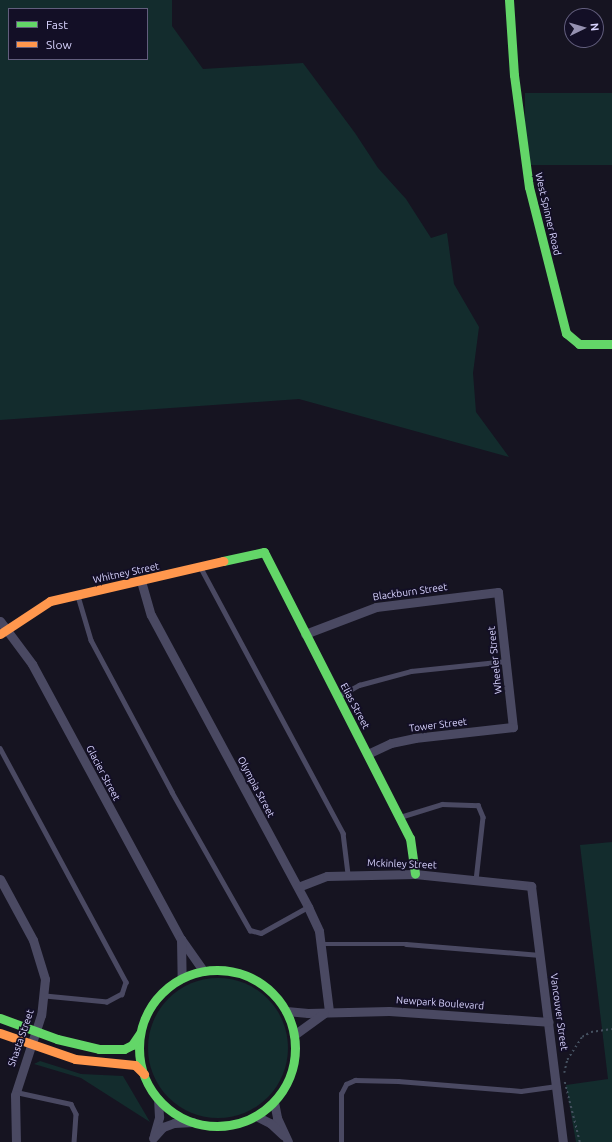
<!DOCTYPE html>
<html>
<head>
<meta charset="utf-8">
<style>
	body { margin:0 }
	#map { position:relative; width:612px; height:1142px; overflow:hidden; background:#161421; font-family:Ubuntu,sans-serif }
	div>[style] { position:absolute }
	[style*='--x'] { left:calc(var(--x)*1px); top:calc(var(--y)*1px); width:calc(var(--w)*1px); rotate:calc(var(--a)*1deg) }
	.green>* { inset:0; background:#132c2d; transform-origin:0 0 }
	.round { border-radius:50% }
	.path>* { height:1.5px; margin-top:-0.75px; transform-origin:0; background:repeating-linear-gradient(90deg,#44505f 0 2px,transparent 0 5px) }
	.lane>* { height:4.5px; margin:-2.25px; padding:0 2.25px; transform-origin:2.25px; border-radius:2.25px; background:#4a4962 }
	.street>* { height:9px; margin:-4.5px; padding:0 4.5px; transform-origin:4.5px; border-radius:4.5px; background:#4a4962 }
	.fast>* { height:9px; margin:-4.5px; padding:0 4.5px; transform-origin:4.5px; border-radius:4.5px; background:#63d668 }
	.fast>.ring { margin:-4.5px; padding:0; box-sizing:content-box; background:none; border:9px solid #63d668; border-radius:50% }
	.slow>* { height:9px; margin:-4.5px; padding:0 4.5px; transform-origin:4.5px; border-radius:4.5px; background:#ff974d }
	span { translate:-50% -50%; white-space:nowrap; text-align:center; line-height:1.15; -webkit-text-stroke:3.5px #130f26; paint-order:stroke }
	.street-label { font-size:10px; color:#d9d4ff }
	.legend { position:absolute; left:8px; top:8px; width:140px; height:52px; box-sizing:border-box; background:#130f26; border:1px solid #625e7d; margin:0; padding:5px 7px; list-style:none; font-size:12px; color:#d9d4ff }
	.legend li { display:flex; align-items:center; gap:8px; height:20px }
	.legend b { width:20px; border:1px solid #625e7d }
	.north { position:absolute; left:564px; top:8px; width:40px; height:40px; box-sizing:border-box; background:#130f26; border:1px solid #625e7d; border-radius:50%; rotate:85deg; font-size:11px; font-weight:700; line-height:16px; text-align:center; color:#d9d4ff }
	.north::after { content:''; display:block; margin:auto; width:14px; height:18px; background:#9591b1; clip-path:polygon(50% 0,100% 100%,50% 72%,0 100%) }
</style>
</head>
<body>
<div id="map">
	<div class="green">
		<div style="clip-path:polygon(evenodd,0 0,172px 0,172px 26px,203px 69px,303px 63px,355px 133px,378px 168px,406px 199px,431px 238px,447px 233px,454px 284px,479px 327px,473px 373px,476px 412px,509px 457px,299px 399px,0 420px,0 0,9px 9px,147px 9px,147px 59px,9px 59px,9px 9px)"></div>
		<div style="left:612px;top:93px;width:72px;height:87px;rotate:90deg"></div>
		<div style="clip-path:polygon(612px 842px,612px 1142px,576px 1142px,566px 1085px,608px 1079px,580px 845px)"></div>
		<div class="round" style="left:148px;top:978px;width:140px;height:140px"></div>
		<div style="clip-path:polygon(40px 1061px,81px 1074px,123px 1076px,150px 1122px,81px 1078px,34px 1064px)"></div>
	</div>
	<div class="path">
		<div style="--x:564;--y:1073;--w:13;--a:-77"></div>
		<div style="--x:567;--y:1060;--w:27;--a:-57"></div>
		<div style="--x:582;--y:1037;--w:10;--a:-29"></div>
		<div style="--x:591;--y:1032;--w:21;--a:-8"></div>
		<div style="--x:565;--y:1082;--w:62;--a:76"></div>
	</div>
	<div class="lane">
		<div style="--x:201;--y:568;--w:301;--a:61.8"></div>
		<div style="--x:343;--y:833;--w:41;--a:83"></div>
		<div style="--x:78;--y:596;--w:46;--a:73.5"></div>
		<div style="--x:91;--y:640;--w:172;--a:61.9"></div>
		<div style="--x:172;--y:792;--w:159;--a:60.5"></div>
		<div style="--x:250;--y:930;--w:11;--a:15"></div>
		<div style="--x:261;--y:933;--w:54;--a:-29"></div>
		<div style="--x:339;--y:696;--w:23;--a:-29"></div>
		<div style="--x:359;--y:685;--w:54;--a:-15.1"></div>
		<div style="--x:411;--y:671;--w:96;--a:-6"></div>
		<div style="--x:0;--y:748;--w:266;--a:61.7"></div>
		<div style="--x:126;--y:982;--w:13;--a:108"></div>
		<div style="--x:122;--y:994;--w:17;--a:152"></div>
		<div style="--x:107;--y:1002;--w:62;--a:-174.5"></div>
		<div style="--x:400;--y:817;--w:44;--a:-17.2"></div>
		<div style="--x:442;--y:804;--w:36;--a:2"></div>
		<div style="--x:478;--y:805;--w:13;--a:67"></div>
		<div style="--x:483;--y:817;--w:63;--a:96.3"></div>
		<div style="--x:321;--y:944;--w:85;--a:0"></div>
		<div style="--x:406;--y:944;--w:134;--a:4.7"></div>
		<div style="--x:16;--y:1092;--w:56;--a:12.3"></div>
		<div style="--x:71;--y:1104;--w:11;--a:63"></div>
		<div style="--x:76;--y:1114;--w:28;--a:94"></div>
		<div style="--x:341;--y:1142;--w:48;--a:-90"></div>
		<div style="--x:341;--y:1094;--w:11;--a:-63"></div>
		<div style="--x:346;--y:1084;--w:10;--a:-24"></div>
		<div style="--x:355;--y:1080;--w:43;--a:1.3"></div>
		<div style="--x:398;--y:1081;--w:123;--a:4.6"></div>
		<div style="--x:521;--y:1091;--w:36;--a:-8"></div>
	</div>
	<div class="street">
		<div style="--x:141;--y:581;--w:35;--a:74"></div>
		<div style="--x:151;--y:615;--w:332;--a:61.7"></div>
		<div style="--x:308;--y:907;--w:26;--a:65"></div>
		<div style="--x:319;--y:931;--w:81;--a:82.9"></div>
		<div style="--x:0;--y:621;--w:54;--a:53.3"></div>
		<div style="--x:32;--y:664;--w:313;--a:61.6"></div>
		<div style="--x:181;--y:939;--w:39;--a:55"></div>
		<div style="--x:305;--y:634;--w:76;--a:-20.8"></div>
		<div style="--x:376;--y:607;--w:123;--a:-7"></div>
		<div style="--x:498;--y:592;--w:136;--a:83.7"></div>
		<div style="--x:513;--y:727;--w:99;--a:173.6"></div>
		<div style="--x:415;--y:738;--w:25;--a:168"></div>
		<div style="--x:391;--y:743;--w:26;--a:155"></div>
		<div style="--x:0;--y:879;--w:69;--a:61.6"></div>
		<div style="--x:33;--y:940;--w:41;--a:72.9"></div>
		<div style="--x:45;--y:979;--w:36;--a:96"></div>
		<div style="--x:41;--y:1015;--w:84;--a:108"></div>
		<div style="--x:15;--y:1095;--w:47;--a:88.8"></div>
		<div style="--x:298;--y:887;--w:31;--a:-21"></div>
		<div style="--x:327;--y:876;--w:88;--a:-1.3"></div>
		<div style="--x:415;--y:874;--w:117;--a:5.9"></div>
		<div style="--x:531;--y:886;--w:258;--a:82.9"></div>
		<div style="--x:181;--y:939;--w:39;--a:89"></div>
		<div style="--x:286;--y:1011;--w:22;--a:5"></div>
		<div style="--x:308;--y:1013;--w:81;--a:-1.4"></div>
		<div style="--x:389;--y:1011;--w:160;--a:3.9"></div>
		<div style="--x:294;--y:1035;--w:37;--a:-36"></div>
		<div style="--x:274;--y:1102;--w:16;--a:79"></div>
		<div style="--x:277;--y:1118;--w:26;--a:65"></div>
		<div style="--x:256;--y:1116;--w:16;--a:27"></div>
		<div style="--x:270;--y:1123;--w:18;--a:43"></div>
		<div style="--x:154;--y:1135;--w:19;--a:-74"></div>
		<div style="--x:159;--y:1117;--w:18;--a:-93"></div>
		<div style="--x:153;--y:1138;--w:15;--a:-48"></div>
		<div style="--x:163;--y:1127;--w:12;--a:-20"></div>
		<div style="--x:174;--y:1123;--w:19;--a:-3"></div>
	</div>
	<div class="fast">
		<div style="--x:509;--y:0;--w:75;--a:86.2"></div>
		<div style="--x:514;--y:75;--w:113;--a:82.4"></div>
		<div style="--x:529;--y:187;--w:151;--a:75.8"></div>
		<div style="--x:566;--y:333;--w:17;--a:40"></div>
		<div style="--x:579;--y:344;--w:33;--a:0"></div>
		<div style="--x:223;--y:561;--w:42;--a:-12.4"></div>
		<div style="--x:264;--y:552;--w:321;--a:63"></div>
		<div style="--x:410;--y:838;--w:36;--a:82"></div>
		<div class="ring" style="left:139px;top:970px;width:147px;height:147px"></div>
		<div style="--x:0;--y:1018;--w:61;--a:20.2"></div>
		<div style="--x:57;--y:1039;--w:43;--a:13.4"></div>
		<div style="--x:99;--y:1049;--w:25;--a:0"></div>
		<div style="--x:124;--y:1049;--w:9;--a:-27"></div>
		<div style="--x:132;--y:1045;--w:14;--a:-56"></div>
	</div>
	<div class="slow">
		<div style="--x:0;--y:634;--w:60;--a:-33.4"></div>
		<div style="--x:50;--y:601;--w:178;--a:-13"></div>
		<div style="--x:0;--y:1033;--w:79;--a:19.1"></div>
		<div style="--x:75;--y:1059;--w:60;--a:5.7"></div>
		<div style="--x:135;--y:1065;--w:13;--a:45"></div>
	</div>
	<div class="street-label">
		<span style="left:548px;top:214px;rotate:77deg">West Spinner Road</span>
		<span style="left:126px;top:573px;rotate:-12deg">Whitney Street</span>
		<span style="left:410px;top:592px;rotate:-8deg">Blackburn Street</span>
		<span style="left:495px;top:660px;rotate:-96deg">Wheeler Street</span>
		<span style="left:355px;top:706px;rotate:62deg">Elias Street</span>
		<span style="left:438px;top:725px;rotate:-7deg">Tower Street</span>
		<span style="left:103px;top:773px;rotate:62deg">Glacier Street</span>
		<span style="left:256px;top:787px;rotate:62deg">Olympia Street</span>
		<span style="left:402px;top:864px;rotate:2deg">Mckinley Street</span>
		<span style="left:440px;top:1003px;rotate:4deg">Newpark Boulevard</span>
		<span style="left:559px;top:1012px;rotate:82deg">Vancouver Street</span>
		<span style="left:21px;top:1038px;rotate:-71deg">Shasta Street</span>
	</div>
	<ul class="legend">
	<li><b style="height:5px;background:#63d668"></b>Fast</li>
	<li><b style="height:5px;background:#ff974d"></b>Slow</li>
	</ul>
	<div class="north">N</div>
</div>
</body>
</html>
